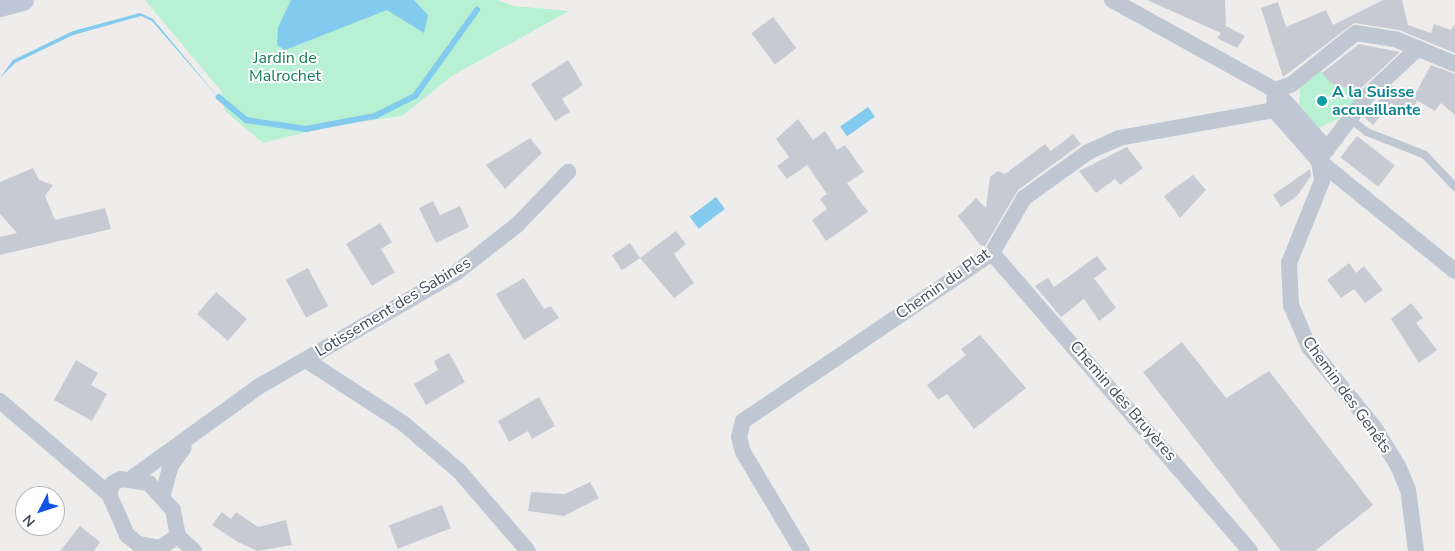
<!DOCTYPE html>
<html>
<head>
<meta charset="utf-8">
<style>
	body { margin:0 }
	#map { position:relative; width:1455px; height:551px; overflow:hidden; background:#efedec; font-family:"Nunito Sans",sans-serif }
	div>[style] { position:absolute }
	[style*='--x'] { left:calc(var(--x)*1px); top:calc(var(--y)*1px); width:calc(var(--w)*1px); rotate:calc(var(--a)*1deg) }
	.green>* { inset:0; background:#b8f0d4 }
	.water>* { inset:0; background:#83cbee; transform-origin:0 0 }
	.stream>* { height:5.5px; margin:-2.75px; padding:0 2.75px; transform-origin:2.75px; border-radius:2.75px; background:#83cbee }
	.building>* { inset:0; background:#c8cad3; transform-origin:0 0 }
	.lane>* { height:8px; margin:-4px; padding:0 4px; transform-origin:4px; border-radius:4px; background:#bfc7d3 }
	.street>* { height:16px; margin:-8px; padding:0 8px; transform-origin:8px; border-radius:8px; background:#bfc7d3 }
	.secondary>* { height:22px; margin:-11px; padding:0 11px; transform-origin:11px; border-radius:11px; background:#bec7d7 }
	.dots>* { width:14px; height:14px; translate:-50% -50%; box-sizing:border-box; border:2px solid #fff; border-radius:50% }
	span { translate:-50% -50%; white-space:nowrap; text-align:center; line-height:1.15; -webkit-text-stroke:4px #fff; paint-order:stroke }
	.park-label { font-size:16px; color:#137d55 }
	.culture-label { font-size:16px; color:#0d838f; font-weight:700 }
	.left { translate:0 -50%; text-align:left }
	.street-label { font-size:16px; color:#444d5a }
	.north { position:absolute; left:15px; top:486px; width:50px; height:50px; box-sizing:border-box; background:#fff; border:1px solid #b4b8bd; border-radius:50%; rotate:229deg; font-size:14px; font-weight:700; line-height:20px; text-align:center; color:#444d5a }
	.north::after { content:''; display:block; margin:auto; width:18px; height:22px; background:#1355e3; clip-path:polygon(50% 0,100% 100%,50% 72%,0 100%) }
</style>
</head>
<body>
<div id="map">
	<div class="green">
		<div style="clip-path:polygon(145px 0,497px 0,514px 6px,569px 11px,452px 76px,402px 116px,331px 126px,263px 143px,225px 111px,221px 91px)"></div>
		<div style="clip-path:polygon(1320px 70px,1333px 84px,1364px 93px,1346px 115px,1319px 128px,1299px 105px,1300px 88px)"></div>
	</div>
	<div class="water">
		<div style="clip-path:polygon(291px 0,414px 0,428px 15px,424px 33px,387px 10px,285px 50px,277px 45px,278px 27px)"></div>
		<div style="clip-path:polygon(140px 13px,153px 19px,223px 103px,152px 21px,141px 16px,73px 35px,15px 63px,0 78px,13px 60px,73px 31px)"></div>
		<div style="left:868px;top:107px;width:12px;height:34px;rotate:55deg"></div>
		<div style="left:716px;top:197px;width:15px;height:33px;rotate:53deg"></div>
	</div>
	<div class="stream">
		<div style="--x:219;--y:97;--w:35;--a:40"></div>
		<div style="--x:246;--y:120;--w:61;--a:8.5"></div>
		<div style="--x:306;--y:129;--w:70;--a:-10.7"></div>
		<div style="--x:375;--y:116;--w:45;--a:-26.6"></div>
		<div style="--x:415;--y:96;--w:106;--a:-54.2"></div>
	</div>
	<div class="building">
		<div style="clip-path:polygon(1147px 0,1225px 0,1226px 26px,1245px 36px,1237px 48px,1217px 38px,1221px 33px)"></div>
		<div style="clip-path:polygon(1383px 0,1402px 0,1408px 25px,1431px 33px,1434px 24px,1451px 30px,1455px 23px,1455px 53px,1399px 30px,1354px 23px,1283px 77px,1261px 8px,1278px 2px,1286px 27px,1326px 10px,1333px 25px)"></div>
		<div style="left:773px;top:17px;width:39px;height:27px;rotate:53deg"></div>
		<div style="clip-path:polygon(1359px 44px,1400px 52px,1358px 91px,1330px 83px,1322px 73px)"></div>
		<div style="clip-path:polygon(568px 60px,583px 85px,562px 99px,570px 112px,555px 121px,531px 84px)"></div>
		<div style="clip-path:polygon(1431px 65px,1455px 74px,1455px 115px,1441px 103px,1435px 111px,1413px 98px)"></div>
		<div style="clip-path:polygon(1392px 86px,1417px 101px,1409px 116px,1391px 103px,1373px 125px,1364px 117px)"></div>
		<div style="clip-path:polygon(798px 119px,813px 140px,825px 131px,837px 150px,845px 145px,864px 172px,847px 183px,868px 212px,826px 241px,812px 220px,827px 209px,820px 199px,827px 194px,807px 165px,787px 179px,777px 166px,789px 157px,776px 139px)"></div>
		<div style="clip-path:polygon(1073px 134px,1081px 144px,1018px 190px,985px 246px,980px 245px,958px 216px,976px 198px,986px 208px,990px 177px,998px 171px,1005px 174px,1045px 144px,1051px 151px)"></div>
		<div style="left:1357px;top:136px;width:48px;height:27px;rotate:38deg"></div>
		<div style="clip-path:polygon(530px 138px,542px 153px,505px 189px,486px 165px)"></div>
		<div style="clip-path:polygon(1127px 147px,1143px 168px,1120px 185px,1115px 179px,1096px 193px,1079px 171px)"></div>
		<div style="clip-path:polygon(33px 168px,39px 180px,53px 185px,45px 196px,55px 220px,105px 208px,111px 229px,0 255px,0 237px,17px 233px,0 214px,0 182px)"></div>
		<div style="clip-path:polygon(1310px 169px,1311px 176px,1297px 196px,1281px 207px,1273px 195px)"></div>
		<div style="clip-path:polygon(1193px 175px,1206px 190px,1180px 218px,1164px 196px)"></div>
		<div style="clip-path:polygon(433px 201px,440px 215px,460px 206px,469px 227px,436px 243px,419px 208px)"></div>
		<div style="clip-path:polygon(380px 223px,392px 242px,381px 249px,395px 272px,372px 286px,346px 244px)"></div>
		<div style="clip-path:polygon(676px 231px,686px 244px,674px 254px,694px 283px,674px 298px,640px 258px)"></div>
		<div style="left:630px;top:243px;width:18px;height:22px;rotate:56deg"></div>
		<div style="clip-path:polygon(1097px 256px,1107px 269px,1094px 278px,1116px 308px,1099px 321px,1084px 299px,1061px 317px,1035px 286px,1048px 278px,1054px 287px)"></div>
		<div style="clip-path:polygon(1349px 263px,1356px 273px,1364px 266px,1383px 290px,1365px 303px,1354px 289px,1341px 298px,1327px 280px)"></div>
		<div style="left:308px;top:268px;width:43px;height:25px;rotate:62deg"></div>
		<div style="clip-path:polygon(524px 278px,544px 309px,551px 306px,559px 318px,524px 340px,496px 294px)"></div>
		<div style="left:216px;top:292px;width:41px;height:29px;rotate:41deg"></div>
		<div style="clip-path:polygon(1411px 303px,1423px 318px,1416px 323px,1437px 350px,1419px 363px,1391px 319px)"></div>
		<div style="clip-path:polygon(980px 335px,1026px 388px,974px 429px,947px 394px,938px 400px,927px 385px,966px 355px,961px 349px)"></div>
		<div style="clip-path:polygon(1182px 342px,1226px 398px,1269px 371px,1373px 505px,1315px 551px,1281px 551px,1143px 372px)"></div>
		<div style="clip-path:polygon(449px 353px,465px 382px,426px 405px,414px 384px,438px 370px,434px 361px)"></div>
		<div style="clip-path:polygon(76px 360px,98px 373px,91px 385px,107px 394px,92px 421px,54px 400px)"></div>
		<div style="clip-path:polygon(539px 397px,555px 426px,532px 439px,528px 431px,509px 442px,498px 421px)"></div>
		<div style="clip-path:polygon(590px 482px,599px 498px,564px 516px,528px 511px,531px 492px,565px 494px)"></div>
		<div style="left:442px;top:505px;width:25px;height:57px;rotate:69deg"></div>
		<div style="clip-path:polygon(222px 512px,231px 519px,236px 512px,258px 527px,286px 520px,292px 545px,257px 551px,238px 542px,212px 525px)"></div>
		<div style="clip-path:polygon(80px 526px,100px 542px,94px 551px,60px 551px)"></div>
	</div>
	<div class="lane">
		<div style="--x:1349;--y:118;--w:23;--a:38"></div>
		<div style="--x:1367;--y:132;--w:62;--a:21.6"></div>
		<div style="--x:1425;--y:155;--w:44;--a:46.8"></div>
	</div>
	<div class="street">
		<div style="--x:1112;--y:0;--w:186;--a:28.9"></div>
		<div style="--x:1275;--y:90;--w:79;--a:48.6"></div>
		<div style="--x:1275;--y:90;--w:20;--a:93"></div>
		<div style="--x:1274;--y:110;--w:68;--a:48.6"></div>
		<div style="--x:1319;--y:161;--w:20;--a:81"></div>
		<div style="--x:1322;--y:181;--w:88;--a:111.9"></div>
		<div style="--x:1289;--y:263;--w:42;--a:87.3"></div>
		<div style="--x:1291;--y:305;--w:46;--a:66.8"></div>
		<div style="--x:1309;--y:347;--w:103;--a:50.9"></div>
		<div style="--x:1374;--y:427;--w:46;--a:58.4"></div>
		<div style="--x:1398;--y:466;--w:25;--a:67"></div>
		<div style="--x:1408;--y:489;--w:63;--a:82.6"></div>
		<div style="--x:1275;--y:90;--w:18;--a:-19"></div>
		<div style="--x:1292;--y:84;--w:82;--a:-38.6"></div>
		<div style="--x:1356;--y:33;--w:39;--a:9"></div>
		<div style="--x:1395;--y:39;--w:65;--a:22.6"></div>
		<div style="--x:1321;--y:157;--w:78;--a:-52.8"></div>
		<div style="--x:1368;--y:95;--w:66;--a:-43.2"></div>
		<div style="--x:1319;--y:161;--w:175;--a:39"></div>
		<div style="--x:992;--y:253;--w:394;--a:49.1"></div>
		<div style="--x:306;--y:360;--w:117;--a:33.1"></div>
		<div style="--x:404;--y:424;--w:74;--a:40.6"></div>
		<div style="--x:460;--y:472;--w:104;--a:49.3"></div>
		<div style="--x:0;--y:401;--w:143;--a:40.5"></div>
		<div style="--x:109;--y:494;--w:45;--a:66.3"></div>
		<div style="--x:127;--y:535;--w:14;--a:39"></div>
		<div style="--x:138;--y:544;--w:22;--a:10"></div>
		<div style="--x:160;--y:548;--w:22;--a:-34"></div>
		<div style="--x:178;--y:536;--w:26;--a:-101"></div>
		<div style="--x:173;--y:510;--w:36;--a:-132"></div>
		<div style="--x:149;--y:483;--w:28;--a:-172"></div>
		<div style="--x:121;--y:479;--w:9;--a:153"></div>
		<div style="--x:113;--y:483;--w:12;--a:110"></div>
		<div style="--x:132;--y:478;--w:155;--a:-35.8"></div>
		<div style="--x:258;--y:387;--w:230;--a:-30"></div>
		<div style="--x:457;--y:272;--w:76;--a:-38.1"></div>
		<div style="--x:517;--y:225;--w:74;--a:-46.1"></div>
		<div style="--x:163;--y:494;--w:28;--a:-75"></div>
		<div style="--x:170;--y:467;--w:24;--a:-55"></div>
		<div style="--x:178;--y:536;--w:22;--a:43"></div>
		<div style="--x:802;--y:551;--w:115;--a:-120.8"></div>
		<div style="--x:743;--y:452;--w:16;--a:-105"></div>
		<div style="--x:739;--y:437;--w:16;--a:-76"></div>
		<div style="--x:743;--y:421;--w:300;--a:-34"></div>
		<div style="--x:992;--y:253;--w:64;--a:-59.8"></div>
		<div style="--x:1024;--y:198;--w:79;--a:-35.7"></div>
		<div style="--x:1088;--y:152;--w:34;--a:-24"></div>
		<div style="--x:1119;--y:138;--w:158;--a:-10.2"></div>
	</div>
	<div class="secondary">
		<div style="--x:0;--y:6;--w:24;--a:-15"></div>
	</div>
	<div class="dots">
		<div style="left:1322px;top:101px;background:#0f9aa8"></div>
	</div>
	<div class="park-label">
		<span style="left:285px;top:67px">Jardin de<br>Malrochet</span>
	</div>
	<div class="culture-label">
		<span class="left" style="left:1332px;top:101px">A la Suisse<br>accueillante</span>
	</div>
	<div class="street-label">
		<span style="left:943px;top:284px;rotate:-35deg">Chemin du Plat</span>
		<span style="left:393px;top:307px;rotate:-31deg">Lotissement des Sabines</span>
		<span style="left:1347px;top:395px;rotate:54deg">Chemin des Genêts</span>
		<span style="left:1123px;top:401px;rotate:49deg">Chemin des Bruyères</span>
	</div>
	<div class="north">N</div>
</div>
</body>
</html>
